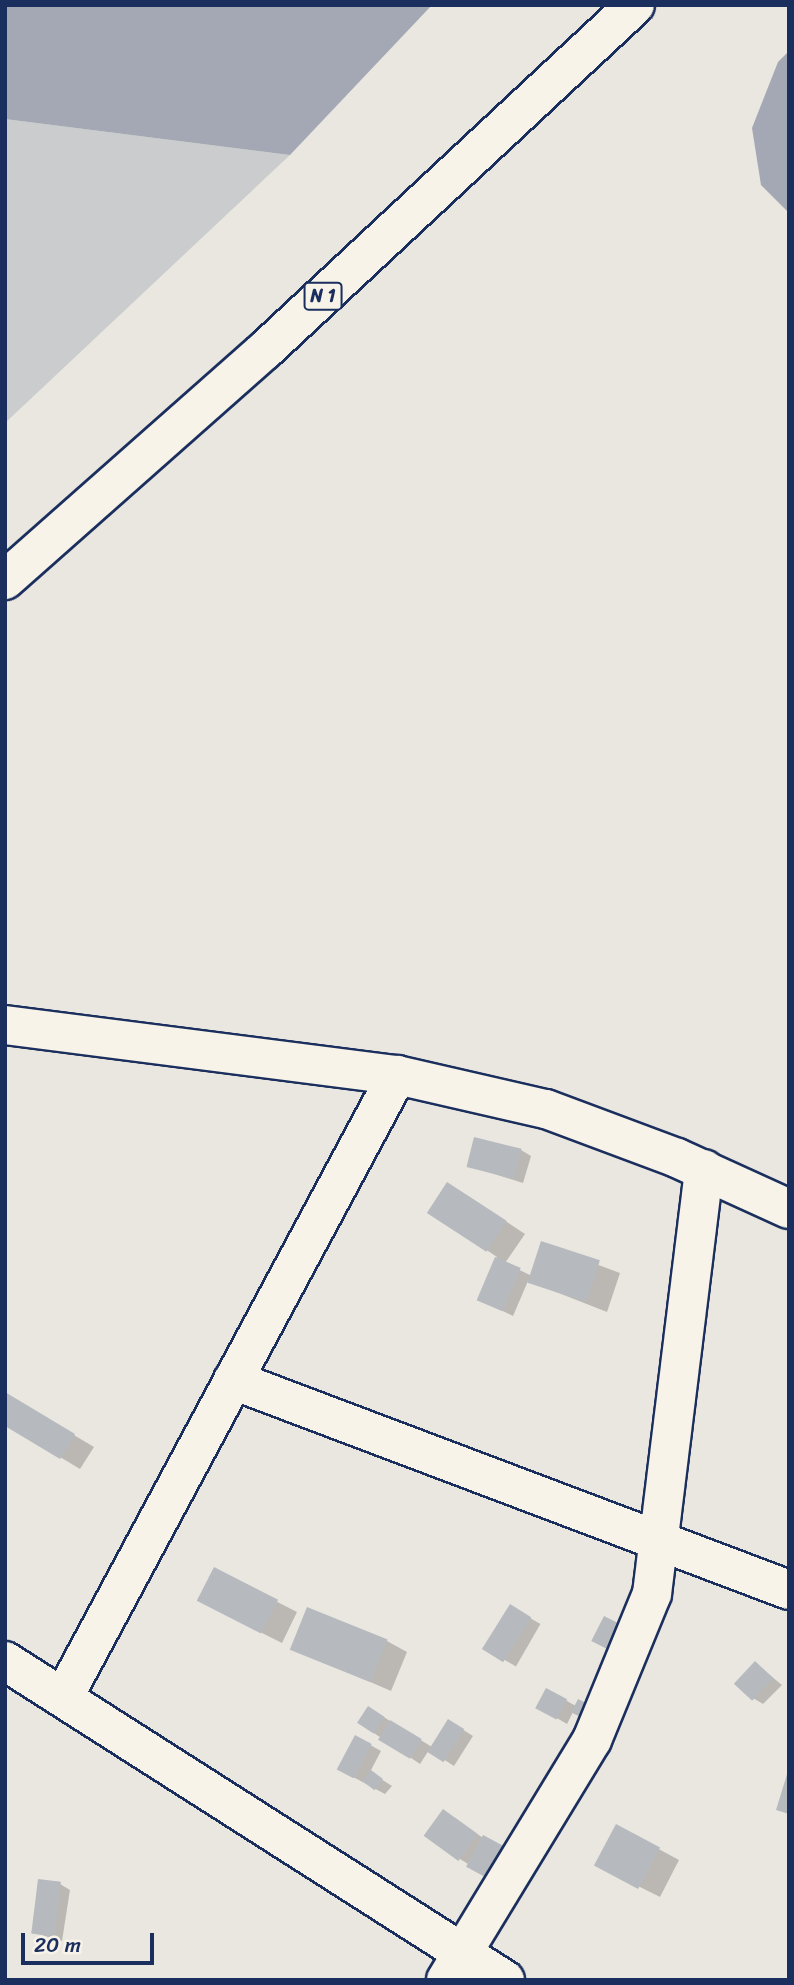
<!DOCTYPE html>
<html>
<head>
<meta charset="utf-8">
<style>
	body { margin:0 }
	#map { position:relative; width:794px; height:1985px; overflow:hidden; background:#eae7e0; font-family:Sriracha,sans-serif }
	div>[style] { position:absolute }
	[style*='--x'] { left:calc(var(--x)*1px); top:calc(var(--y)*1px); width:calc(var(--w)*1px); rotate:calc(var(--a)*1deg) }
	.green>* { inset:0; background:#cbcccd }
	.water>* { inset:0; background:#a3a8b4 }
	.shadow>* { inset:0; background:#0003; transform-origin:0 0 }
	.building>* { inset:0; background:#b6babf; transform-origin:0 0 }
	.roads { filter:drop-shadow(2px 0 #1b2f5e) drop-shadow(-2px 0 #1b2f5e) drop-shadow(0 2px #1b2f5e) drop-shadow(0 -2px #1b2f5e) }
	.minor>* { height:38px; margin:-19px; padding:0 19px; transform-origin:19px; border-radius:19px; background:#f7f3e8 }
	.tertiary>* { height:38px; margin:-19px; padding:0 19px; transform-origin:19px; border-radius:19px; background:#f7f3e8 }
	.trunk>* { height:38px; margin:-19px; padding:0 19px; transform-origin:19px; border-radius:19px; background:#f7f3e8 }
	span { translate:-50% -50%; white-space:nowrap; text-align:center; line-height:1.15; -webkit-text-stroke:7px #f7f3e8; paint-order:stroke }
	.shield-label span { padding:2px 5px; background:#f7f3e8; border:2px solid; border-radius:5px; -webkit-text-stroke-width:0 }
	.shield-label { font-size:18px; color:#1b2f5e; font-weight:700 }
	.frame { position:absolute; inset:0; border:7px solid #1b2f5e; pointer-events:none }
	.scale { position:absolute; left:21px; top:1933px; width:133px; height:32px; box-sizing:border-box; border:4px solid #1b2f5e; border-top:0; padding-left:9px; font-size:21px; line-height:24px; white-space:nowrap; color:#1b2f5e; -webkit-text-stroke:5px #f7f3e8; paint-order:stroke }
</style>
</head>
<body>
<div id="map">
	<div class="green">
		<div style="clip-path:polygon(5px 119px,290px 155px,5px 423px)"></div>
	</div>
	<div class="water">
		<div style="clip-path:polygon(5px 5px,432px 5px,290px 155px,5px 119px)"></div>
		<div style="clip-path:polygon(789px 51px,789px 213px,761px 185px,752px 128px,778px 62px)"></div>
	</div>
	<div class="shadow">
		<div style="clip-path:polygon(521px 1150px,531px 1156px,523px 1183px,469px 1166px)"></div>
		<div style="clip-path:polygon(468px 1196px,525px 1234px,505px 1263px,532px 1276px,542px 1244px,620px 1273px,607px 1312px,528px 1281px,513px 1316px,480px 1300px,497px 1257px,430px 1212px)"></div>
		<div style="clip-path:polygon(5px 1394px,94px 1447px,80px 1469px,5px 1424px)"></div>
		<div style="clip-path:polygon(215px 1570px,297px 1612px,282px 1643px,220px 1612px)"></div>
		<div style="left:511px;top:1607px;width:34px;height:49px;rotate:30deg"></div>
		<div style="clip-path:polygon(387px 1641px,407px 1652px,391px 1691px,292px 1648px)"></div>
		<div style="clip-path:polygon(755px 1663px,782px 1685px,763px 1704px,753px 1698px)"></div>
		<div style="clip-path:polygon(547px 1690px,576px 1706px,578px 1701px,595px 1710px,588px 1721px,573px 1712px,567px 1724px,538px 1707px)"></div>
		<div style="clip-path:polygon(369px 1708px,432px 1747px,449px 1721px,473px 1736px,454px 1766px,429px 1750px,420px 1764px,359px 1723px)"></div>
		<div style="clip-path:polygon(356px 1737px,381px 1751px,370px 1772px,392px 1786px,385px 1794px,338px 1769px)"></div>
		<div style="clip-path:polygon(454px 1817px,483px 1838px,468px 1864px,460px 1859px)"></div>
		<div style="clip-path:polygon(616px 1826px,679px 1860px,660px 1897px,616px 1875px)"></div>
		<div style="clip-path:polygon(60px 1884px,70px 1890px,62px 1941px,31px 1932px)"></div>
	</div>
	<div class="building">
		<div style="left:474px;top:1137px;width:49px;height:31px;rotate:14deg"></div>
		<div style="left:447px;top:1182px;width:71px;height:37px;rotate:33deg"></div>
		<div style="left:541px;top:1241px;width:62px;height:44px;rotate:18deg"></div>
		<div style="left:495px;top:1257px;width:28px;height:47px;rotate:23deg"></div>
		<div style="clip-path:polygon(5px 1392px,75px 1434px,60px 1459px,5px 1426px)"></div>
		<div style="left:214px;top:1567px;width:72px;height:38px;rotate:27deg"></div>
		<div style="left:510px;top:1604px;width:25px;height:53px;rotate:32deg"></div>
		<div style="left:307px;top:1607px;width:87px;height:46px;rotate:22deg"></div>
		<div style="left:604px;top:1616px;width:25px;height:28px;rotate:27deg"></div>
		<div style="left:755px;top:1661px;width:25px;height:31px;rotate:43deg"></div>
		<div style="left:546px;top:1688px;width:24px;height:23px;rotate:28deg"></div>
		<div style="left:578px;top:1699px;width:9px;height:15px;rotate:27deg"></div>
		<div style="left:368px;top:1706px;width:20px;height:20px;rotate:33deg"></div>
		<div style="left:448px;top:1719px;width:19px;height:39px;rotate:32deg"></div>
		<div style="left:390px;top:1720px;width:37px;height:23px;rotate:31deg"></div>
		<div style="left:355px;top:1735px;width:19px;height:39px;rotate:28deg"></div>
		<div style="left:371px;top:1770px;width:15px;height:14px;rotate:37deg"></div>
		<div style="clip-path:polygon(788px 1771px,789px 1771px,789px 1814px,776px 1810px)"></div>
		<div style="left:443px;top:1809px;width:43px;height:33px;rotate:36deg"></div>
		<div style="left:616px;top:1824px;width:50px;height:47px;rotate:28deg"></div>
		<div style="left:483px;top:1835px;width:27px;height:36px;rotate:28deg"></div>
		<div style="left:38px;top:1879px;width:23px;height:55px;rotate:7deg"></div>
	</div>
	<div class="roads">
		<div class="minor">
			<div style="--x:233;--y:1380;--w:594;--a:20.69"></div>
			<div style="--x:5;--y:1661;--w:593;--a:32.54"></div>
			<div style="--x:63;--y:1698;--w:707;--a:-61.8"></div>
			<div style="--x:446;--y:1980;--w:281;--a:-58.7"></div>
			<div style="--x:592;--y:1740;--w:158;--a:-67.7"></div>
			<div style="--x:652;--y:1594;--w:428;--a:-83"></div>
		</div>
		<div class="tertiary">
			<div style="--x:5;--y:1025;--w:395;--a:7.3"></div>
			<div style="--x:397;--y:1075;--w:153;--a:12.9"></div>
			<div style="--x:546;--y:1109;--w:140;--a:20.5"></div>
			<div style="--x:677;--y:1158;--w:123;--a:24.5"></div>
		</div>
		<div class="trunk">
			<div style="--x:5;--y:580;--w:346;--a:-41.5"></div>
			<div style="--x:264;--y:351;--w:507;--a:-43"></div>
		</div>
	</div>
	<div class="shield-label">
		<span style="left:323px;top:296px">N 1</span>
	</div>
	<div class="frame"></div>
	<div class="scale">20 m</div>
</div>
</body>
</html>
